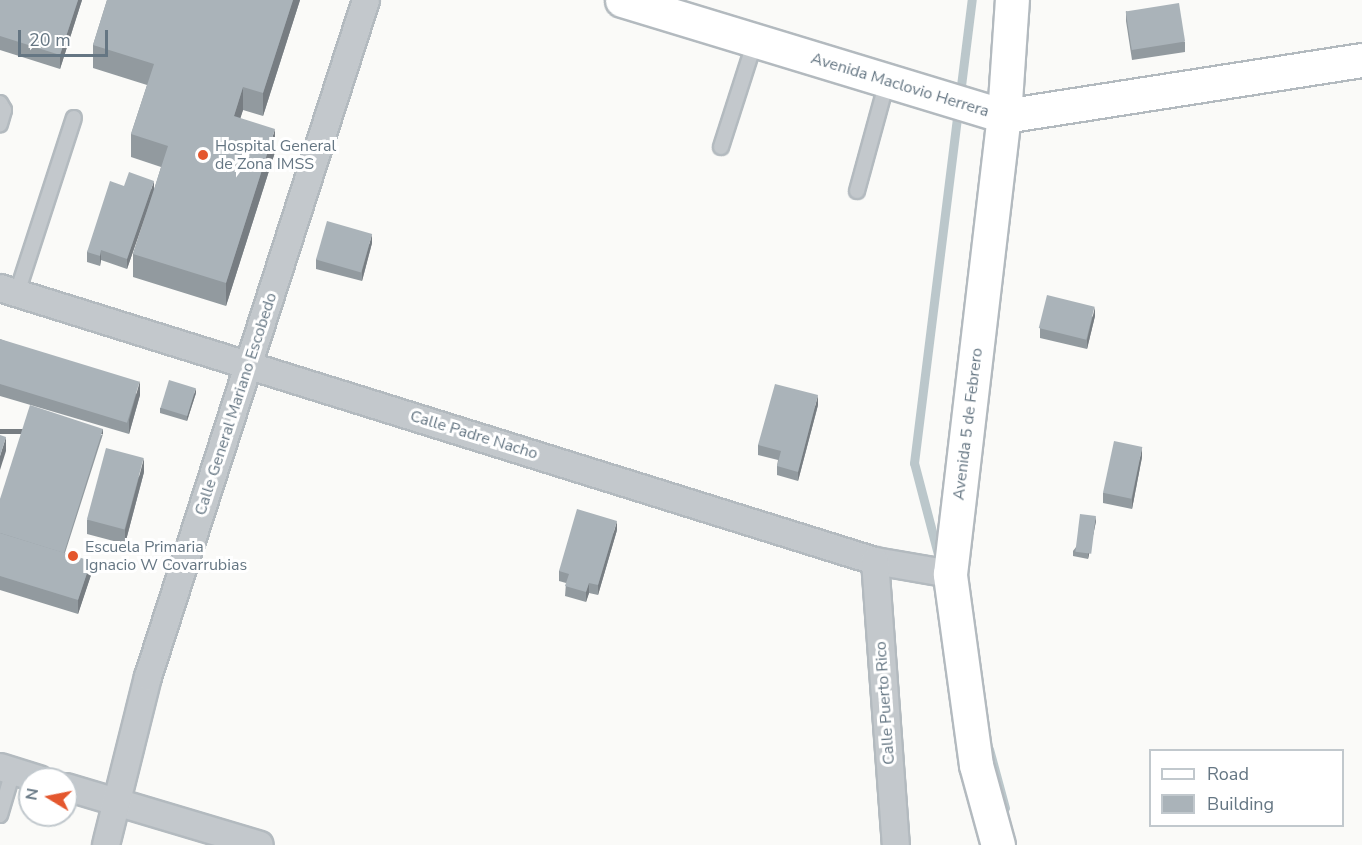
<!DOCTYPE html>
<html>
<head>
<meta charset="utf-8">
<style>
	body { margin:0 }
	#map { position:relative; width:1362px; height:845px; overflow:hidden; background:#fafaf8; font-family:"Nunito Sans",sans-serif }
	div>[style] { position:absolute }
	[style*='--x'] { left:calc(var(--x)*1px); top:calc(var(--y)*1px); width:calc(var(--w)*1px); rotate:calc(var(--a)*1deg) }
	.stream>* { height:9px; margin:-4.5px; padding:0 4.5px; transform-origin:4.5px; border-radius:4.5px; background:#bbc7cb }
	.roads { filter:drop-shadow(2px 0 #b3babf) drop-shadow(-2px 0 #b3babf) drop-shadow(0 2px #b3babf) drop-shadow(0 -2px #b3babf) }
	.lane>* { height:14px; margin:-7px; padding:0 7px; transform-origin:7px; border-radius:7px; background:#c3c8cc }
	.street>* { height:26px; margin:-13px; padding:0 13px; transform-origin:13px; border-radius:13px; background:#c3c8cc }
	.secondary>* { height:33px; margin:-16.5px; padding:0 16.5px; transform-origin:16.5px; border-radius:16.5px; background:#fff }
	.wall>* { inset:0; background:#929a9f }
	.shaded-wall>* { inset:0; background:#777d82; transform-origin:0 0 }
	.building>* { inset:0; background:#aab3b9; transform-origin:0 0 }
	.dots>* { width:16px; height:16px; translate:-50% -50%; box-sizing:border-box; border:3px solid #fff; border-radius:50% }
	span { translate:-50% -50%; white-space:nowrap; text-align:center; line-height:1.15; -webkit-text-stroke:6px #fff; paint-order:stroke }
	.street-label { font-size:16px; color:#657683 }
	.poi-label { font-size:16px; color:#657683 }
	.left { translate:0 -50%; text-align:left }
	.legend { position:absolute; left:1149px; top:749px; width:195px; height:78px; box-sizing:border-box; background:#fff; border:2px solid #c1c8cd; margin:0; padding:8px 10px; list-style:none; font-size:18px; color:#657683 }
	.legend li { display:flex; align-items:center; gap:12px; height:30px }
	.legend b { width:30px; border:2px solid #c1c8cd }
	.north { position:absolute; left:18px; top:767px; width:60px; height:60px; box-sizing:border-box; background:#fff; border:2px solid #c1c8cd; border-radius:50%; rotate:280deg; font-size:16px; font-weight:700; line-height:24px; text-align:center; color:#657683 }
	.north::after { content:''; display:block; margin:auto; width:21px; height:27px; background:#e4572e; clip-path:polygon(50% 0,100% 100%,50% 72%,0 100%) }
	.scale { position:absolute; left:18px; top:30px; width:90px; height:27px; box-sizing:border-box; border:3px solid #657683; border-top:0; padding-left:8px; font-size:18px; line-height:21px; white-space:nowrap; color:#657683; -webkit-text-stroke:4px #fff; paint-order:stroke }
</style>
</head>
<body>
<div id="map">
	<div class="stream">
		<div style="--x:939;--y:558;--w:98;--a:-104.7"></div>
		<div style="--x:914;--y:463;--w:467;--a:-82.9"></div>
		<div style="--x:989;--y:749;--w:61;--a:74.8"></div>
	</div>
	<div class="roads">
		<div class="lane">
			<div style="--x:0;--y:103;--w:8;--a:60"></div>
			<div style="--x:4;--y:110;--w:15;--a:106"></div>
			<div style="--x:721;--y:147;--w:111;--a:-72.2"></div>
			<div style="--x:857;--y:191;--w:114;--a:-74.7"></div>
			<div style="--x:17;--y:293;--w:184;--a:-72"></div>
			<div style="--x:0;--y:815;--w:46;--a:-73.5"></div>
		</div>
		<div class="street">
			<div style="--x:0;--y:288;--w:917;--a:17.33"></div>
			<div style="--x:875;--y:561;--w:76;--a:9.8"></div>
			<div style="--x:875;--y:561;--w:285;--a:85.8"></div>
			<div style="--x:0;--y:767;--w:41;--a:17.1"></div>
			<div style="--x:66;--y:787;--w:202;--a:16.6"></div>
			<div style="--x:106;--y:845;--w:173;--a:-76"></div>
			<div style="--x:148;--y:677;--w:711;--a:-72.15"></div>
		</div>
		<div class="secondary">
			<div style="--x:622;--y:0;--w:399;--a:16.9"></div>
			<div style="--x:1004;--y:116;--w:362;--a:-8.9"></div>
			<div style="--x:998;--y:845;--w:83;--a:-105.4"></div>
			<div style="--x:976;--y:765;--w:193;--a:-97.8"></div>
			<div style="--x:950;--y:574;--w:461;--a:-83.3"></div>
			<div style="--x:1004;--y:116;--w:116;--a:-86.1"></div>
		</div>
	</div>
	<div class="wall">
		<div style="clip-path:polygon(0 0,82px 0,60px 69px,0 50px)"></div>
		<div style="clip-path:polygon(107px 0,300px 0,263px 116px,243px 110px,240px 118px,275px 152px,226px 306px,133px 277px,133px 254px,150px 202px,127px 269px,101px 260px,100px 266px,87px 262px,87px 252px,124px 186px,154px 190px,161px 167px,131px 157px,131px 134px,147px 85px,93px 68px,93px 45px)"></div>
		<div style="clip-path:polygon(1126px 11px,1185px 42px,1185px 52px,1132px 60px,1126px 21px)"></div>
		<div style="clip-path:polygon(372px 243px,362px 281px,316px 269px,316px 259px)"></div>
		<div style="clip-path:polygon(1095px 316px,1087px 349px,1040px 338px,1040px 328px)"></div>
		<div style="clip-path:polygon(0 339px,140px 395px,129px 434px,0 396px)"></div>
		<div style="clip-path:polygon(196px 393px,187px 421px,160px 413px,160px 408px)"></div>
		<div style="clip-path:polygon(818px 405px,798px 481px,777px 475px,777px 466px,778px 460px,758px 455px,758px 445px)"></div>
		<div style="clip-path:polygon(103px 434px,65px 553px,91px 575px,78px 614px,0 590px,0 499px)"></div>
		<div style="clip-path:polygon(1142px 457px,1132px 509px,1103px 503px,1103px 493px)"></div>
		<div style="clip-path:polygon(144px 472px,125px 544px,87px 534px,87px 520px)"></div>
		<div style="clip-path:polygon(1096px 521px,1088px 559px,1073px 556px,1073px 551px)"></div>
		<div style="clip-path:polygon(617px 530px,598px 595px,589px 593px,586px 602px,565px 596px,566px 583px,559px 581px,559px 571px)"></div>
	</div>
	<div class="shaded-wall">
		<div style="clip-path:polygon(78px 0,82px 0,60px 69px,60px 55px)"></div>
		<div style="clip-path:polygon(293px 0,300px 0,263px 116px,263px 93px)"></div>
		<div style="clip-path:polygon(243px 87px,243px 110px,234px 139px,234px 116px)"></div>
		<div style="clip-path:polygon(275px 129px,275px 152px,226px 306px,226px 283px)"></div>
		<div style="clip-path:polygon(154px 181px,154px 191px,127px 269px,127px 259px)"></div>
		<div style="clip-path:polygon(372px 234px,372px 243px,362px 281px,362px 271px)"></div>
		<div style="clip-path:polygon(101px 250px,101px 260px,100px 266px,100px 256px)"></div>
		<div style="clip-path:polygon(1095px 307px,1095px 316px,1087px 349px,1087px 340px)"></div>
		<div style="clip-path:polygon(140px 381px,140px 395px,129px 434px,129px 420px)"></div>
		<div style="clip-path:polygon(196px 388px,196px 393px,187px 421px,187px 416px)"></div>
		<div style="clip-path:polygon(818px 395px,818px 405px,798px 481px,798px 472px)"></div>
		<div style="left:103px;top:429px;width:5px;height:136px;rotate:90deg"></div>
		<div style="clip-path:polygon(6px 437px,6px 451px,0 470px,0 456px)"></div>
		<div style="clip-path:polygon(1142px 447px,1142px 457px,1132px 509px,1132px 499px)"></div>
		<div style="clip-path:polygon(144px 458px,144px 472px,125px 544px,125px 530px)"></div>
		<div style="clip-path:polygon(1096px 516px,1096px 521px,1088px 559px,1088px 554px)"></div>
		<div style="clip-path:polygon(617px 521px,617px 530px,598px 595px,598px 585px)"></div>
		<div style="clip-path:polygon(91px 561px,91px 575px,78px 614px,78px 600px)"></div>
		<div style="clip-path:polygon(589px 583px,589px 593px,586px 602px,586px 592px)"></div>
	</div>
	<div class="building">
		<div style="clip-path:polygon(0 0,78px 0,60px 55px,0 36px)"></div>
		<div style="clip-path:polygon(107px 0,293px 0,263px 93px,243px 87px,234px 116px,275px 129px,226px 283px,133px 254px,168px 146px,131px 134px,154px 64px,93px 45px)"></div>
		<div style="left:1179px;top:3px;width:39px;height:54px;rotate:81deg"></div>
		<div style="clip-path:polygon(129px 172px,154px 181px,127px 259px,101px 250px,100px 256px,87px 252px,110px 181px,124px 186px)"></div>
		<div style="left:327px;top:221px;width:47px;height:40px;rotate:16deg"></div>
		<div style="left:1047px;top:295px;width:49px;height:34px;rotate:14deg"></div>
		<div style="left:0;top:339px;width:146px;height:43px;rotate:17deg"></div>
		<div style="left:169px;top:380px;width:28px;height:29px;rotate:17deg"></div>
		<div style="clip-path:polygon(775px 384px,818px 395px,798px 472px,777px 466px,781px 451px,758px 445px)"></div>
		<div style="clip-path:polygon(30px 405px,103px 429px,64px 553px,0 533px,0 499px)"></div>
		<div style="clip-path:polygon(0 435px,6px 437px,0 456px)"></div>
		<div style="left:1114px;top:441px;width:29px;height:53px;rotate:12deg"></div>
		<div style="left:106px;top:448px;width:39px;height:74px;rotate:15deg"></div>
		<div style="clip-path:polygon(577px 509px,617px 521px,598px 585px,589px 583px,586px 592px,565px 586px,569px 574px,559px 571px)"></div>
		<div style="left:1080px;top:514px;width:16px;height:38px;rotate:7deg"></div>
		<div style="clip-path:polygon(0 533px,91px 561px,78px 600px,0 576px)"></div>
	</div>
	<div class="dots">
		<div style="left:203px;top:155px;background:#e4572e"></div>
		<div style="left:73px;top:556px;background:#e4572e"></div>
	</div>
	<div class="street-label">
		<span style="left:900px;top:85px;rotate:17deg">Avenida Maclovio Herrera</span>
		<span style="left:236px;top:404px;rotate:-72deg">Calle General Mariano Escobedo</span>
		<span style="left:968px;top:424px;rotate:-83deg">Avenida 5 de Febrero</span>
		<span style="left:474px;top:435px;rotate:17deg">Calle Padre Nacho</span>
		<span style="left:885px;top:703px;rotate:-94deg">Calle Puerto Rico</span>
	</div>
	<div class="poi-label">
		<span class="left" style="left:215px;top:155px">Hospital General<br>de Zona IMSS</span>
		<span class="left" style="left:85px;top:556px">Escuela Primaria<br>Ignacio W Covarrubias</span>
	</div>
	<ul class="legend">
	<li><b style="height:8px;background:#fff"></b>Road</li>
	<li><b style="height:16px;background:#aab3b9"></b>Building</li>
	</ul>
	<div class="north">N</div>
	<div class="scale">20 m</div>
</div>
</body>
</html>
